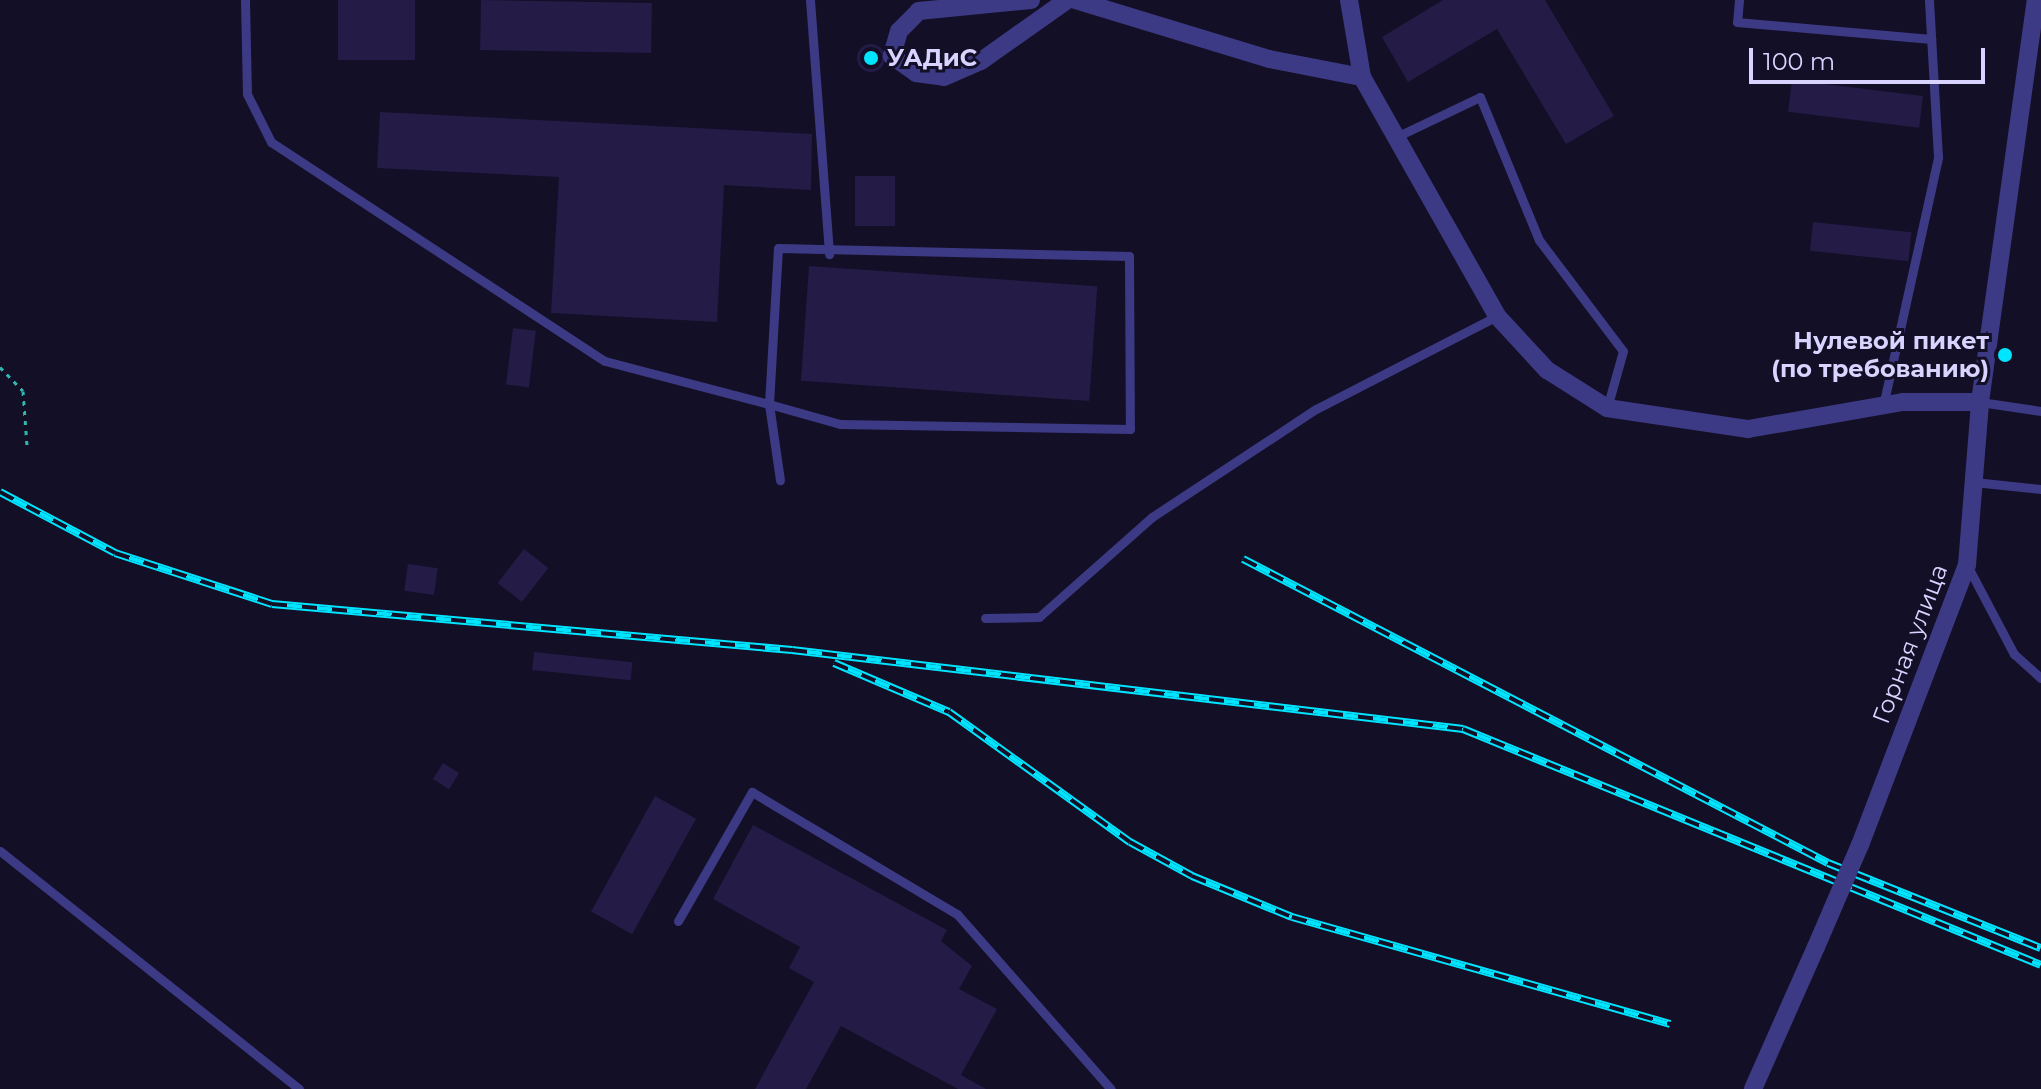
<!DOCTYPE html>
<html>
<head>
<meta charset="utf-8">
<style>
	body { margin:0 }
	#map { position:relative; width:2041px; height:1089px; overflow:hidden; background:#130f26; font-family:Montserrat,sans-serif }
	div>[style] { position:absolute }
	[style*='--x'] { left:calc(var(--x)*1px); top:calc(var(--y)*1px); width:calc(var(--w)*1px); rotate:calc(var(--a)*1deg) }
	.building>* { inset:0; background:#241b47; transform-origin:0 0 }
	.round { border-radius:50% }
	.path>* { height:3px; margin-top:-1.5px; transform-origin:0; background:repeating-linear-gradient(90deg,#2fb8b0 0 4px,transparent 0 10px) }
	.service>* { height:9px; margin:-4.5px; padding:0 4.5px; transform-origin:4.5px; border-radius:4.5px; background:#3d3a85 }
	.minor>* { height:18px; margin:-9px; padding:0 9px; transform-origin:9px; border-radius:9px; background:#3d3a85 }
	.rail>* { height:8px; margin-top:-4px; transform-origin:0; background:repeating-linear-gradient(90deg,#130f26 0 15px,#00e5ff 0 30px); box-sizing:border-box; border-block:2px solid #00e5ff }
	.minor-bridge>* { height:18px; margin:-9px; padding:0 9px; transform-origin:9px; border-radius:9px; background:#3d3a85 }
	.dots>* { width:22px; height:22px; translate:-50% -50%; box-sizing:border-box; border:4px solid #130f26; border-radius:50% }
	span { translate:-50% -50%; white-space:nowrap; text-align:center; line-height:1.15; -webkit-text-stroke:6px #130f26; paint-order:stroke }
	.poi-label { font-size:24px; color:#d9d4ff; font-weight:700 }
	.left { translate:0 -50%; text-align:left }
	.right { translate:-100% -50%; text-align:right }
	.street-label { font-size:24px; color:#d9d4ff }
	.scale { position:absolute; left:1749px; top:48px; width:236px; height:36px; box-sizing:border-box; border:4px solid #d9d4ff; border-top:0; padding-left:10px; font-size:24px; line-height:28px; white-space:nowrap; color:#d9d4ff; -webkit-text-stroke:6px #130f26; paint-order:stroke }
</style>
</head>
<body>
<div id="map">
	<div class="building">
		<div style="left:338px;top:0;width:77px;height:60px"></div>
		<div style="left:481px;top:0;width:171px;height:50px;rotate:1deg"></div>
		<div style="clip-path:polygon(1443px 0,1545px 0,1614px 116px,1566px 144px,1497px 29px,1408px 82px,1382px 37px)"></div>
		<div class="round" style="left:857px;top:44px;width:28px;height:28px"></div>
		<div style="left:1792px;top:80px;width:132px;height:32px;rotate:7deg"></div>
		<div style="clip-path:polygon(380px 112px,812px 134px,811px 190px,724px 185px,717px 322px,551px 313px,559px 177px,377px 168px)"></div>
		<div style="left:855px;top:176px;width:40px;height:50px"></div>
		<div style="left:1813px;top:222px;width:99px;height:29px;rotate:6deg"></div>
		<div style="left:809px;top:266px;width:289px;height:115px;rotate:4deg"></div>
		<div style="left:513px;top:328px;width:23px;height:57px;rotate:7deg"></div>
		<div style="left:524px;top:549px;width:31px;height:43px;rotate:38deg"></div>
		<div style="left:408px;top:564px;width:30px;height:27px;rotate:8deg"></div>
		<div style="left:534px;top:652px;width:99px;height:18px;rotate:6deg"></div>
		<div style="left:443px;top:763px;width:19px;height:19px;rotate:32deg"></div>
		<div style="left:655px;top:796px;width:47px;height:132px;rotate:29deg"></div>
		<div style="clip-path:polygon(753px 825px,947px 930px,941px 941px,972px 966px,959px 989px,997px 1009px,961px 1075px,986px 1089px,958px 1089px,841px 1026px,806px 1089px,755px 1089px,814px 982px,789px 968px,800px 947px,713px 899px)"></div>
	</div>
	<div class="path">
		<div style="--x:0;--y:367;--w:33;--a:46"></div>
		<div style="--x:23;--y:391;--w:55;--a:85.8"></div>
	</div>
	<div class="service">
		<div style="--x:245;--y:0;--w:94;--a:88.8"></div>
		<div style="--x:247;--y:94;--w:54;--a:63.4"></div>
		<div style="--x:271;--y:142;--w:399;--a:33.3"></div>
		<div style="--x:605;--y:361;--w:170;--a:14.7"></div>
		<div style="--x:769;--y:404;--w:77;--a:81.8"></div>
		<div style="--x:810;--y:0;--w:255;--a:85.7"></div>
		<div style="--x:1739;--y:0;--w:22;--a:95"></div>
		<div style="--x:1737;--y:22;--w:195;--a:5"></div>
		<div style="--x:1396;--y:137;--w:93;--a:-25.5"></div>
		<div style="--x:1480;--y:97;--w:155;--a:67.6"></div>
		<div style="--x:1539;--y:240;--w:139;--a:52.9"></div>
		<div style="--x:1623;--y:351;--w:59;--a:105.7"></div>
		<div style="--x:778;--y:248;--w:351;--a:1.3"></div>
		<div style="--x:1129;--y:256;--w:173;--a:89.7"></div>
		<div style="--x:1130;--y:429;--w:290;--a:-179"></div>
		<div style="--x:840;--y:424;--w:74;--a:-164.3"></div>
		<div style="--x:769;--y:404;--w:156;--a:-86.7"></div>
		<div style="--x:1980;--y:402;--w:62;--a:8.4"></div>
		<div style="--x:1883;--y:406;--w:255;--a:-77.5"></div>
		<div style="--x:1938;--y:157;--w:157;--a:-93.3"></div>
		<div style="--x:1974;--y:482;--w:67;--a:6"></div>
		<div style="--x:1967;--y:565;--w:101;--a:62.2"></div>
		<div style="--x:2014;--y:654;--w:36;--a:42"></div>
		<div style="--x:985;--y:618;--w:54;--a:-1.1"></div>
		<div style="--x:1039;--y:617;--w:151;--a:-41.5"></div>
		<div style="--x:1152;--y:517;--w:196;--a:-33.4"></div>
		<div style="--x:1316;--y:409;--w:203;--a:-27.2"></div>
		<div style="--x:0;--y:851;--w:382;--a:38.5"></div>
		<div style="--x:678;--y:921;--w:149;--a:-60.2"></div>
		<div style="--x:752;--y:792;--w:239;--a:30.8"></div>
		<div style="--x:957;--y:914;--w:233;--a:48.7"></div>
	</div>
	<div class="minor">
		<div style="--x:1031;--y:0;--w:113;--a:174.4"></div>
		<div style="--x:919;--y:11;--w:28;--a:135"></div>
		<div style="--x:899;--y:31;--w:26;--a:106"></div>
		<div style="--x:892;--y:56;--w:29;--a:35"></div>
		<div style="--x:916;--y:73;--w:28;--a:8"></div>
		<div style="--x:944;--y:77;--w:40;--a:-23.4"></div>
		<div style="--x:981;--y:61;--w:105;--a:-35.3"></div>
		<div style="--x:1075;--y:0;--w:203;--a:16.9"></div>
		<div style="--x:1269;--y:59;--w:95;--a:11"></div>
		<div style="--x:1349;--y:0;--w:78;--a:80.4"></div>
		<div style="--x:1362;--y:77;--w:274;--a:60.5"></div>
		<div style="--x:1497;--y:316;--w:74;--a:47.2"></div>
		<div style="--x:1547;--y:370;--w:71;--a:32.3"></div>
		<div style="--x:1607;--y:408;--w:143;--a:8.5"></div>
		<div style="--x:1748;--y:429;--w:157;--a:-9.9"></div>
		<div style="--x:1903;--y:402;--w:77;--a:0"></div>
		<div style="--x:1860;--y:845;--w:300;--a:-69.1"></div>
		<div style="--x:1967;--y:565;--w:164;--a:-85.4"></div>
		<div style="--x:1980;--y:402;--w:406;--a:-82.1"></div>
		<div style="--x:1753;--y:1089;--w:155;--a:-66.1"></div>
	</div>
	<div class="rail">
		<div style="--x:0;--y:492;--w:130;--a:27.9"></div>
		<div style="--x:115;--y:553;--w:165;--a:18"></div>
		<div style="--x:272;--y:604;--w:522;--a:5.06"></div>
		<div style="--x:792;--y:650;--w:676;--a:6.71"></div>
		<div style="--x:1463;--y:729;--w:624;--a:22.21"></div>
		<div style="--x:1243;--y:559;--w:659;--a:27.46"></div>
		<div style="--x:1828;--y:863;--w:229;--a:21.8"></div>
		<div style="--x:834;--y:663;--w:125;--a:23.1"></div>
		<div style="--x:949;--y:712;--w:223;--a:35.7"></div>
		<div style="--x:1130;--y:842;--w:71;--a:28.7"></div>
		<div style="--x:1192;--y:876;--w:108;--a:22.3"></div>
		<div style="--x:1292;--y:917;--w:393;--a:15.8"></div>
	</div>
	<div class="minor-bridge">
		<div style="--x:1816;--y:947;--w:111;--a:-66.7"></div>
	</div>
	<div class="dots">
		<div style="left:871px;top:58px;background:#00e5ff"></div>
		<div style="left:2005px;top:355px;background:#00e5ff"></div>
	</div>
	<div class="poi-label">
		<span class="left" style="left:887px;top:58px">УАДиС</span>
		<span class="right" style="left:1989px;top:355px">Нулевой пикет<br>(по требованию)</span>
	</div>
	<div class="street-label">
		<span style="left:1910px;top:644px;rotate:-69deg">Горная улица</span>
	</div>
	<div class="scale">100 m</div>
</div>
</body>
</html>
